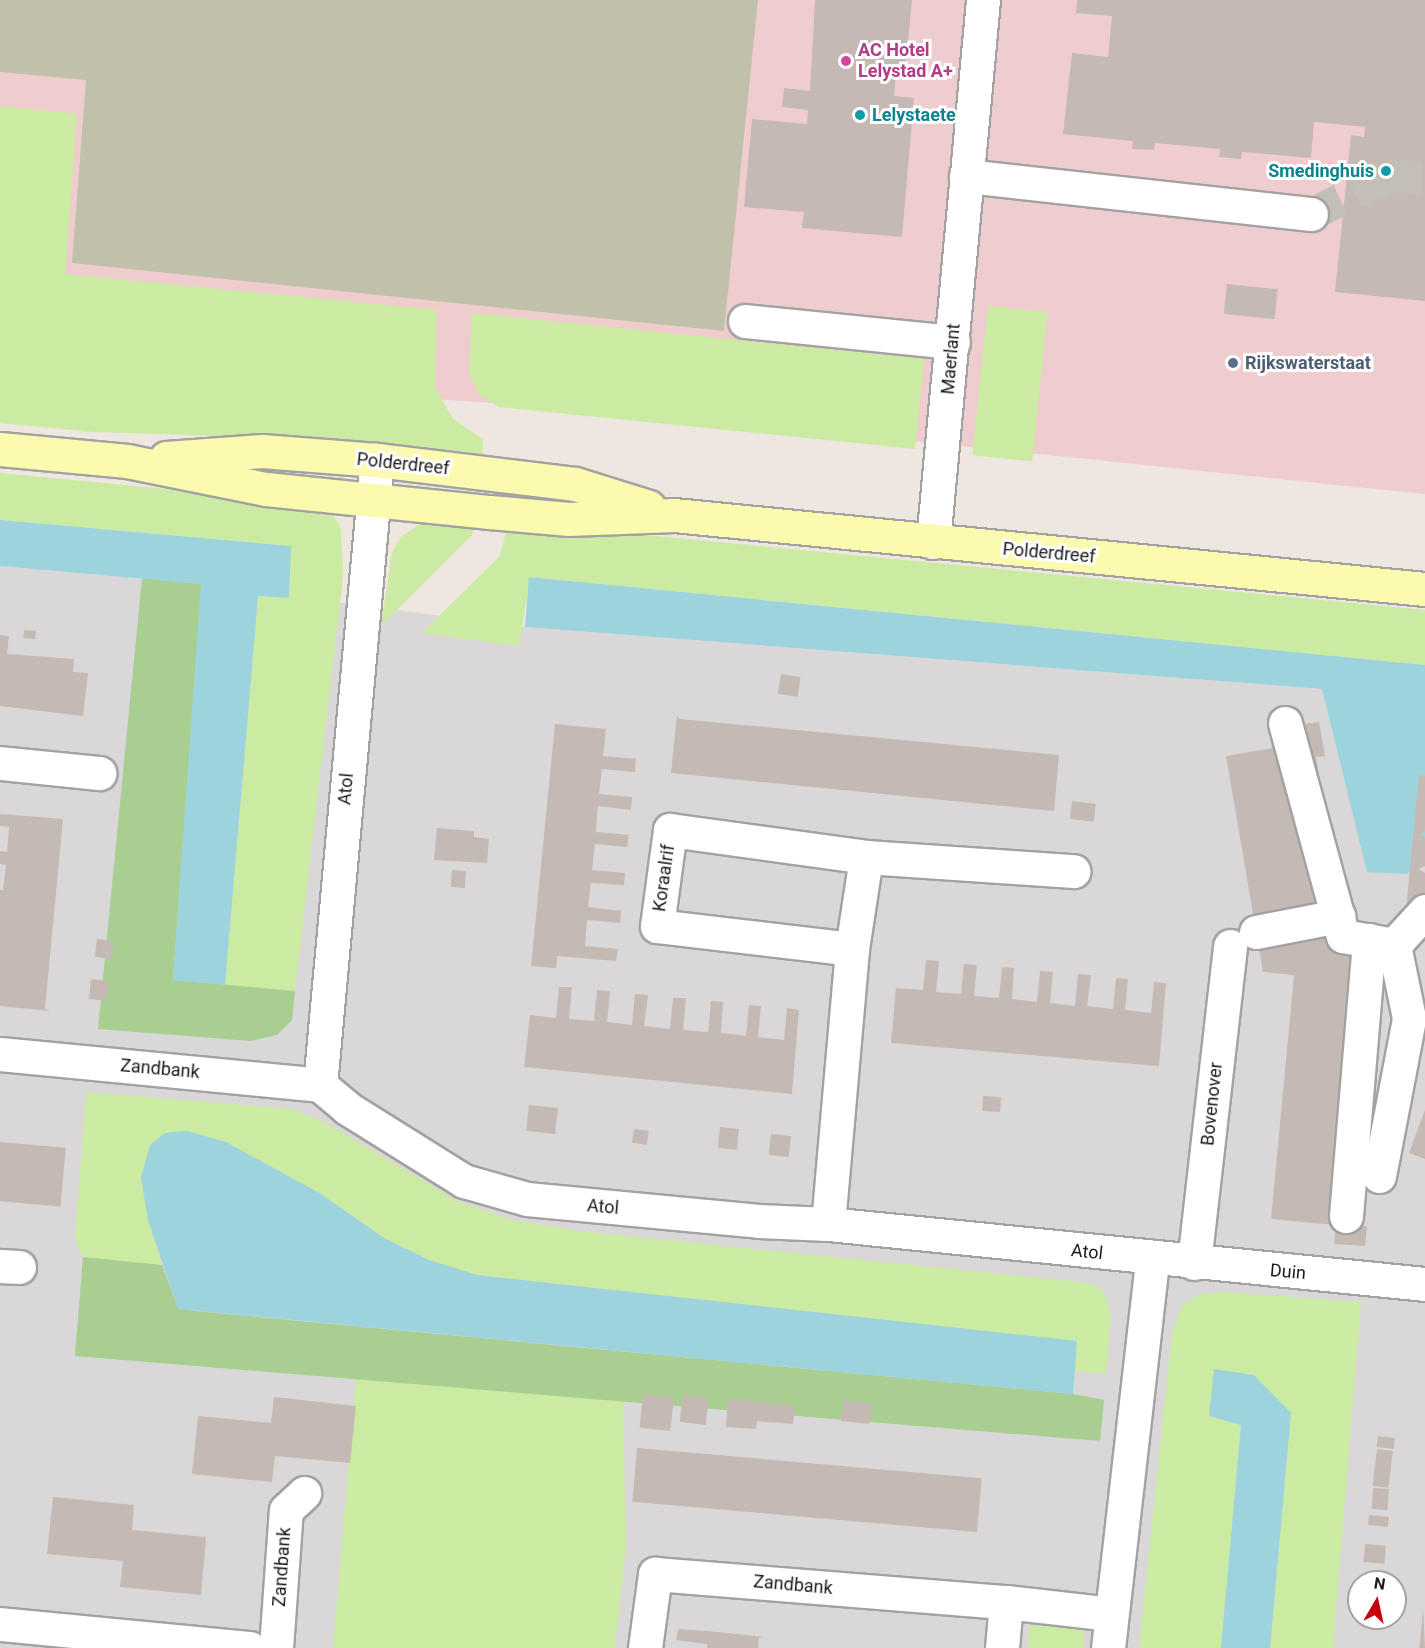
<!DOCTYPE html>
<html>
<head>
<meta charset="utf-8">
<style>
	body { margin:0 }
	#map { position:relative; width:1425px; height:1648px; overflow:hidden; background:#ede7df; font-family:Roboto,sans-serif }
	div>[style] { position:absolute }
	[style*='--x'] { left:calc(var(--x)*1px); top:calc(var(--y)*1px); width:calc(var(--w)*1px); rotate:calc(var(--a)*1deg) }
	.residential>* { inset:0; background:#d9d7d8 }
	.commercial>* { inset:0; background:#efcdce }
	.construction>* { inset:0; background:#c1c0ab }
	.grass>* { inset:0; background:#cbeaa2; transform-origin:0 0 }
	.forest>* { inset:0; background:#a8ce92 }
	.water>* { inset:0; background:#9dd3dd }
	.building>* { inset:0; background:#c5b9b3; transform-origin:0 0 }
	.street-tunnel>* { height:33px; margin-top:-16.5px; transform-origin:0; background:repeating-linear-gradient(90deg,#c3beb8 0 33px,transparent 0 49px) }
	.roads { filter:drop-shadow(2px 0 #a2a2a2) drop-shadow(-2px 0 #a2a2a2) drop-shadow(0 2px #a2a2a2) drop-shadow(0 -2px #a2a2a2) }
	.street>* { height:33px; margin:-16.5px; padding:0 16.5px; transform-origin:16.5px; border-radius:16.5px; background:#fff }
	.secondary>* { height:33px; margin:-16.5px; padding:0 16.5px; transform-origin:16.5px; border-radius:16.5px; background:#fbfaaf }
	.dots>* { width:16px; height:16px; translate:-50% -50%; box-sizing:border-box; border:3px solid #fff; border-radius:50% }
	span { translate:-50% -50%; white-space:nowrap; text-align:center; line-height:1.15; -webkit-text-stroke:6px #fff; paint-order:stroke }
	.hotel-label { font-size:18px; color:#b23c85; font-weight:700 }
	.left { translate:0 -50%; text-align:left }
	.culture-label { font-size:18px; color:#0d838f; font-weight:700 }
	.right { translate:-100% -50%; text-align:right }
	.street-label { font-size:18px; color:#1b1b1b }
	.service-label { font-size:18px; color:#4e5e75; font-weight:700 }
	.north { position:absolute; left:1347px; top:1570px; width:60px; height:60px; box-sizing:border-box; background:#fff; border:2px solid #a4a4a4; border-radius:50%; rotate:9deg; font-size:16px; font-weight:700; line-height:24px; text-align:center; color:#1b1b1b }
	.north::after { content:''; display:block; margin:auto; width:21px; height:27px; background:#c5000e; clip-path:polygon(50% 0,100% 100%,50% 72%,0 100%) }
</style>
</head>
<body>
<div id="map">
	<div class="residential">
		<div style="clip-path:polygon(evenodd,0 566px,201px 584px,525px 627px,1322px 689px,1425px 705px,1425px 1648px,0 1648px,0 566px,1359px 1582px,1395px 1582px,1395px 1618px,1359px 1618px,1359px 1582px)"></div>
	</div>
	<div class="commercial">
		<div style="clip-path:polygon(0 0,1425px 0,1425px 494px,650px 414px,0 369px)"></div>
	</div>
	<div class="construction">
		<div style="clip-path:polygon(0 0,758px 0,724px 331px,72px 263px,86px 80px,0 72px)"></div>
	</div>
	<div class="grass">
		<div style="clip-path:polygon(0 106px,77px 114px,65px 274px,437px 310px,435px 388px,453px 419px,483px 439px,482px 463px,219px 436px,94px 432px,0 423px)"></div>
		<div style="left:988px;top:306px;width:60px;height:150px;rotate:6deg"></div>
		<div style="clip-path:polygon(472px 313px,924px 359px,915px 449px,499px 407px,480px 395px,469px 375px)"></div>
		<div style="clip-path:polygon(0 473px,309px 503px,330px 510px,341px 529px,343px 576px,295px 991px,225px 985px,258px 595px,291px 546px,0 520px)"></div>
		<div style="clip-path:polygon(426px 520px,475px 522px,472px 535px,385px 622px,382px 620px,392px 552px,401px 537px)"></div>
		<div style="clip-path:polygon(509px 522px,1425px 610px,1425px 665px,530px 577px,519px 646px,422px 633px,500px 556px)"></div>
		<div style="clip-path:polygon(86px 1092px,293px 1109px,324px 1122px,459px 1202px,512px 1220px,586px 1232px,1090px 1283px,1104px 1291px,1111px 1314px,1106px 1374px,1075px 1371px,1076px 1341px,477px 1275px,429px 1260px,384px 1238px,321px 1194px,148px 1220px,162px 1265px,83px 1257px,75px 1238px)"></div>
		<div style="clip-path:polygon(1225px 1292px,1361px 1302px,1333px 1648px,1270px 1648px,1291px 1413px,1214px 1369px,1209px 1416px,1241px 1425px,1221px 1648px,1139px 1648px,1172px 1333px,1182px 1305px,1200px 1294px)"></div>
		<div style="clip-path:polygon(356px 1378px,623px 1401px,626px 1546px,615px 1648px,333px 1648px)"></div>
		<div style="clip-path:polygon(1030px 1625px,1085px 1629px,1083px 1648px,1028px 1648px)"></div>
	</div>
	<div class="forest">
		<div style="clip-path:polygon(142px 578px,202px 584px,173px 980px,295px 991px,292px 1020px,277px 1035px,251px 1041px,98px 1029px)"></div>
		<div style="clip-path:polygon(83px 1257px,162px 1265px,178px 1308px,194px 1311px,1073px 1394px,1104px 1400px,1100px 1441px,75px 1356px)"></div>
	</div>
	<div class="water">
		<div style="clip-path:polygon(0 520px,291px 546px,289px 598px,258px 596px,225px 985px,173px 980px,201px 584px,0 566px)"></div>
		<div style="clip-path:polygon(529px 577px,1425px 665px,1425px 857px,1407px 874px,1367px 872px,1322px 689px,525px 627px)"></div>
		<div style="clip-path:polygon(187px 1131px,226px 1142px,321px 1194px,384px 1238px,429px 1260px,477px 1275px,1077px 1341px,1073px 1394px,178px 1309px,148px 1220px,141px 1177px,150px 1145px,165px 1133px)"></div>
		<div style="clip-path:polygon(1214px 1369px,1254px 1375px,1291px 1413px,1270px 1648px,1221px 1648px,1241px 1425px,1209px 1416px)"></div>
	</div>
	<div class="building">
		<div style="clip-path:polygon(815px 0,912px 0,905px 74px,896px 73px,894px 96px,914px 98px,902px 237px,802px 228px,804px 212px,744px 207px,752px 119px,807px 124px,808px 110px,782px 107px,784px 88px,810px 91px)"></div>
		<div style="clip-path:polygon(1077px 0,1425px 0,1425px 301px,1335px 292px,1351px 135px,1364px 137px,1365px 127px,1314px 122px,1311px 158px,1242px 152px,1241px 159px,1219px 157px,1220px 149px,1155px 143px,1154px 150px,1132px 149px,1133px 141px,1063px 134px,1072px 53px,1108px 57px,1112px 16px,1076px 13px)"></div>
		<div style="left:1227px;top:284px;width:51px;height:30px;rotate:6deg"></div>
		<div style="left:24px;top:630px;width:12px;height:8px;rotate:5deg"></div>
		<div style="clip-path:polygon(0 635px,9px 636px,7px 654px,74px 659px,73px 672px,88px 673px,83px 716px,0 706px)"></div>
		<div style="left:781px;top:674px;width:20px;height:20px;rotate:9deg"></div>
		<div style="clip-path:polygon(677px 715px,679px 719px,1059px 755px,1054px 811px,671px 773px)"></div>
		<div style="clip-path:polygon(1319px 722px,1325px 756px,1316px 757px,1344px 927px,1401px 985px,1382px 983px,1359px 1226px,1367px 1226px,1365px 1246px,1334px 1244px,1336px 1225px,1271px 1219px,1294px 975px,1263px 972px,1226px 756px,1291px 745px,1288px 726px)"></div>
		<div style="clip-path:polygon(555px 724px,606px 729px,603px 756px,636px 759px,635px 772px,602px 769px,599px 794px,632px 797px,631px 810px,598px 806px,596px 832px,629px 835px,627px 847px,595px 844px,592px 870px,625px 873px,624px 885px,591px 883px,588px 907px,621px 911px,620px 923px,587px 920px,585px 946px,618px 949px,616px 961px,557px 956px,556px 968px,531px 966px)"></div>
		<div style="clip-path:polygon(1419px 775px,1425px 776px,1425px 831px,1421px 834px,1425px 838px,1425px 866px,1418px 869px,1425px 873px,1425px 901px,1405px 921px)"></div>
		<div style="left:1072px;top:801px;width:24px;height:18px;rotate:7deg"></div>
		<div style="clip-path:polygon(0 814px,63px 819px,45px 1009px,50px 1011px,0 1006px,0 890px,3px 890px,6px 865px,0 864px,0 851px,7px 852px,9px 827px,0 826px)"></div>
		<div style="clip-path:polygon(437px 828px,474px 831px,474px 837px,489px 839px,487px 863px,434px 860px)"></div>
		<div style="left:452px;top:870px;width:14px;height:17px;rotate:4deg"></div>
		<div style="left:97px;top:939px;width:17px;height:18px;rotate:7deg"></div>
		<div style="clip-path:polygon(926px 960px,939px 961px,936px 992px,961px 994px,964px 964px,977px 965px,974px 996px,999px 998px,1002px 967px,1014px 968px,1012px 999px,1037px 1002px,1040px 971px,1053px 972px,1050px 1003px,1075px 1006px,1078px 974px,1091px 975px,1087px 1006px,1113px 1009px,1116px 978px,1128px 979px,1125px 1010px,1151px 1013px,1154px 982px,1166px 983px,1159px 1066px,891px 1043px,896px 988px,923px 990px)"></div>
		<div style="left:91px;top:979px;width:18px;height:20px;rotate:6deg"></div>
		<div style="clip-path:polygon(559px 987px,572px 987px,569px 1019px,594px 1021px,597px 990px,610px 991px,607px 1022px,632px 1025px,635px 994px,648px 995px,644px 1026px,670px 1029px,673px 998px,686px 998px,683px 1030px,708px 1032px,711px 1001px,723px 1002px,721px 1033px,746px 1036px,749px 1005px,761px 1006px,758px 1037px,784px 1040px,787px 1008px,799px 1010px,792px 1094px,524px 1067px,530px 1015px,556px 1018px)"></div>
		<div style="left:983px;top:1096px;width:18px;height:15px;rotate:3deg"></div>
		<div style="left:529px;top:1105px;width:29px;height:26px;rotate:6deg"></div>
		<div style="clip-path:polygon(1425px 1110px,1425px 1159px,1409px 1153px)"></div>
		<div style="left:720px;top:1127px;width:19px;height:21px;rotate:6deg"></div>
		<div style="left:634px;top:1129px;width:15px;height:14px;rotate:8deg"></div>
		<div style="left:771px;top:1134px;width:20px;height:21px;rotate:6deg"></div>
		<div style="left:0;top:1142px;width:66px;height:59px;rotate:5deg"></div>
		<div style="left:643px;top:1394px;width:31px;height:34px;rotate:6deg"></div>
		<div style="left:683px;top:1395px;width:26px;height:27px;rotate:7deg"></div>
		<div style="clip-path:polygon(274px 1397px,356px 1406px,350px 1463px,275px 1456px,272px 1482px,192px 1474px,198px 1416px,271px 1423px)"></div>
		<div style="clip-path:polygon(728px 1399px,795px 1406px,793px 1424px,757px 1421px,756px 1429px,726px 1427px)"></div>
		<div style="left:843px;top:1400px;width:29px;height:21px;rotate:6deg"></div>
		<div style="left:1378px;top:1436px;width:17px;height:11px;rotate:7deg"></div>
		<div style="left:637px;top:1448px;width:346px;height:54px;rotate:5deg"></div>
		<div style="left:1377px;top:1449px;width:16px;height:37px;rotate:7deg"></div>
		<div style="left:1373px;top:1488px;width:16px;height:21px;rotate:4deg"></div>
		<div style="clip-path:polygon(53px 1497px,134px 1505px,132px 1530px,206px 1537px,201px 1595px,120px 1587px,123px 1561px,47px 1554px)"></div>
		<div style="left:1369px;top:1515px;width:20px;height:10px;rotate:6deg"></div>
		<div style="left:1365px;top:1544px;width:21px;height:18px;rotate:5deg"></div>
		<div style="clip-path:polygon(1423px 1607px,1425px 1648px,1419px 1648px,1420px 1644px)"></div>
		<div style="clip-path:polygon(678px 1629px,707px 1631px,764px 1637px,759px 1638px,758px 1648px,707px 1648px,707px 1644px,676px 1640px)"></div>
	</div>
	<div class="street-tunnel">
		<div style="--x:1311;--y:214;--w:87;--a:-26"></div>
		<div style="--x:1389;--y:176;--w:36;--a:5"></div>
	</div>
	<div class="roads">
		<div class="street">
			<div style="--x:966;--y:176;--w:347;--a:6.3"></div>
			<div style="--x:745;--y:321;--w:209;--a:5.8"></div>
			<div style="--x:933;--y:542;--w:544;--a:-84.73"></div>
			<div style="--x:1285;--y:723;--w:221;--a:74.8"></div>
			<div style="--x:1343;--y:936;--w:52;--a:10"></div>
			<div style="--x:1394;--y:945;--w:46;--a:-47.6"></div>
			<div style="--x:0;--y:763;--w:100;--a:5.8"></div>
			<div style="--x:1256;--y:932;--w:84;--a:-11"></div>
			<div style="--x:852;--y:949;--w:196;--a:-173.3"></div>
			<div style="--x:657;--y:926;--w:97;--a:-82.3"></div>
			<div style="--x:670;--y:830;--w:198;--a:7.8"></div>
			<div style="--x:866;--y:857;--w:208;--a:3.9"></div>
			<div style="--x:0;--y:1054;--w:321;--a:5.5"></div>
			<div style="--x:320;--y:1085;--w:35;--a:40"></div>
			<div style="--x:347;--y:1108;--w:138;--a:32"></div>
			<div style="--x:464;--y:1181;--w:66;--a:15.9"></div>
			<div style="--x:527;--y:1199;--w:233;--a:5.4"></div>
			<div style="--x:759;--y:1221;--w:69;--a:2.5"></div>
			<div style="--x:828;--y:1224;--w:600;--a:5.74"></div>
			<div style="--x:320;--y:1085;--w:628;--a:-84.79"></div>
			<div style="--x:1379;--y:1176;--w:161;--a:-79.2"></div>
			<div style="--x:1409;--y:1018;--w:75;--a:-101.6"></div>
			<div style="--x:1346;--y:1216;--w:277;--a:-85.2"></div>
			<div style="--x:828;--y:1224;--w:276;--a:-85"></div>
			<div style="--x:852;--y:949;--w:93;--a:-81.3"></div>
			<div style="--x:1194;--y:1263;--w:319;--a:-83.5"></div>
			<div style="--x:0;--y:1266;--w:19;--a:3"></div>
			<div style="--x:0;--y:1624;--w:251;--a:5.5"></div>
			<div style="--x:276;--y:1648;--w:138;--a:-85.9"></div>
			<div style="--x:286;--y:1510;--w:25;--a:-43"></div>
			<div style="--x:645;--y:1648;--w:75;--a:-82.3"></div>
			<div style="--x:655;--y:1574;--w:352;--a:4.6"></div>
			<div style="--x:1006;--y:1602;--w:106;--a:6.5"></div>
			<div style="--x:1002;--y:1648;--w:46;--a:-85"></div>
			<div style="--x:1108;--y:1648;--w:391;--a:-83.5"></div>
		</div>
		<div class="secondary">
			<div style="--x:0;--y:449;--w:128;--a:5.4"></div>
			<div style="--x:127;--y:461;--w:142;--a:11.4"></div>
			<div style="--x:266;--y:489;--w:225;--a:5.9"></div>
			<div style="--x:490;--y:512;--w:79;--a:5.1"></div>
			<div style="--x:569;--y:519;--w:105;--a:-2.2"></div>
			<div style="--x:674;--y:515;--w:755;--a:5.63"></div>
			<div style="--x:166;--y:458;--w:96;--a:-4.2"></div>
			<div style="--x:262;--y:451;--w:115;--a:4.5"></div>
			<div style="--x:377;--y:460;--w:199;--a:6.9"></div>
			<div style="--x:575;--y:484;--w:77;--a:17.3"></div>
		</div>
	</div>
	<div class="dots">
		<div style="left:846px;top:61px;background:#d1479c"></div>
		<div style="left:860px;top:115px;background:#0f9aa8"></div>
		<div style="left:1386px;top:171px;background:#0f9aa8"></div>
		<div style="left:1233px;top:363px;background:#5c6f8a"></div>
	</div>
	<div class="hotel-label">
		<span class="left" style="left:858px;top:61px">AC Hotel<br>Lelystad A+</span>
	</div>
	<div class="culture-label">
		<span class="left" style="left:872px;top:115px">Lelystaete</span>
		<span class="right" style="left:1374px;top:171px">Smedinghuis</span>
	</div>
	<div class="street-label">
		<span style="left:951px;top:359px;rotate:-85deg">Maerlant</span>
		<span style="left:403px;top:464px;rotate:6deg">Polderdreef</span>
		<span style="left:1049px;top:553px;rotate:5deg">Polderdreef</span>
		<span style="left:346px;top:789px;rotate:-85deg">Atol</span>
		<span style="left:664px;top:878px;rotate:-82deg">Koraalrif</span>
		<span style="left:160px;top:1069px;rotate:5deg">Zandbank</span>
		<span style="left:1212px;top:1104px;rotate:-84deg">Bovenover</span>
		<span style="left:603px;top:1207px;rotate:5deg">Atol</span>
		<span style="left:1087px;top:1252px;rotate:6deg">Atol</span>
		<span style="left:1288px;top:1272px;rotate:5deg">Duin</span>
		<span style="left:282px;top:1567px;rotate:-86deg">Zandbank</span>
		<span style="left:793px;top:1585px;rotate:5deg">Zandbank</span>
	</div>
	<div class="service-label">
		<span class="left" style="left:1245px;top:363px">Rijkswaterstaat</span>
	</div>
	<div class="north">N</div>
</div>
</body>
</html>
